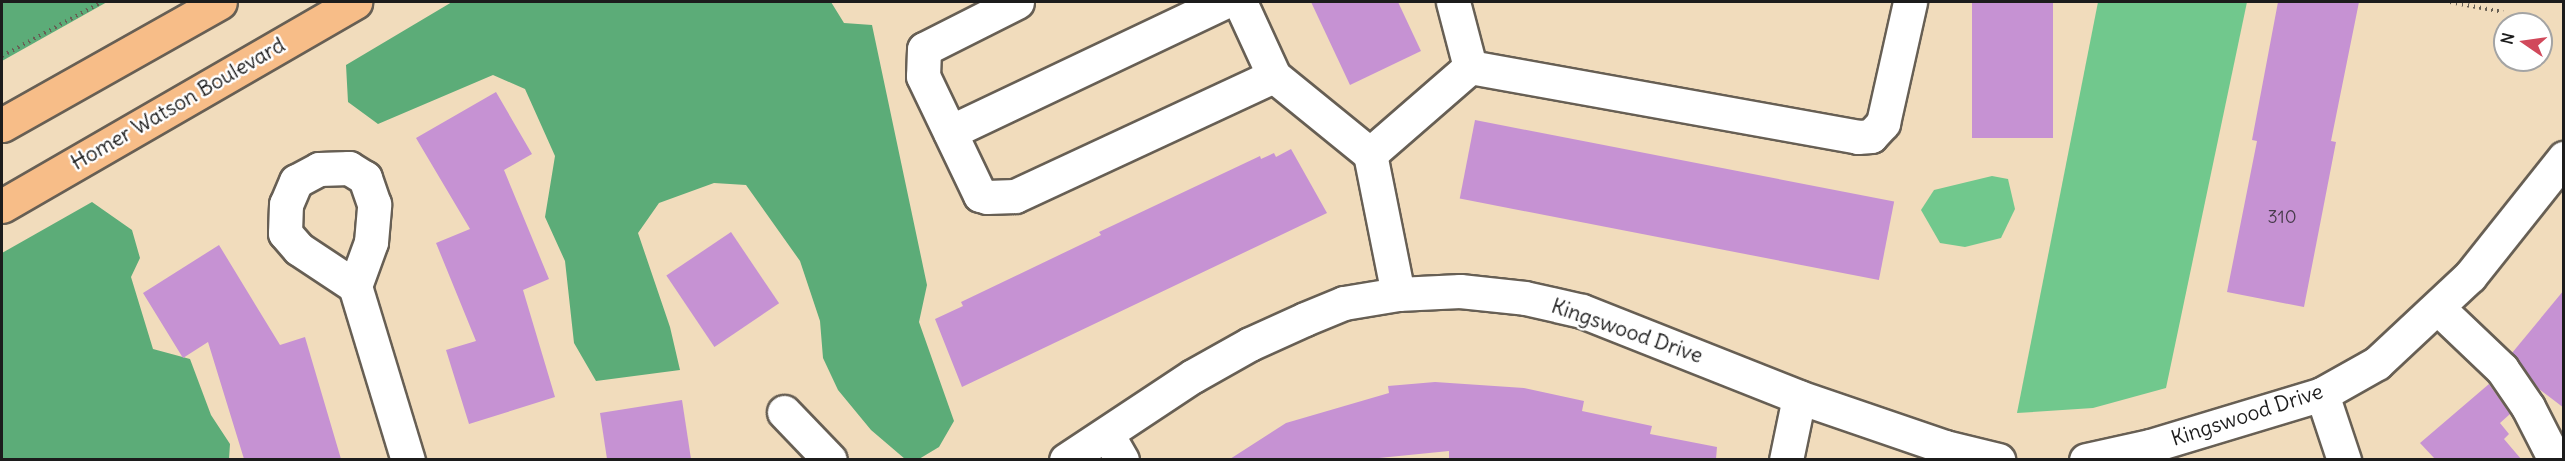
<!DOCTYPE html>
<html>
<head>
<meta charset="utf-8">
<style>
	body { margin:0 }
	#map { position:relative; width:2565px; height:461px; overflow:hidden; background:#f1dcbc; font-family:Delius,sans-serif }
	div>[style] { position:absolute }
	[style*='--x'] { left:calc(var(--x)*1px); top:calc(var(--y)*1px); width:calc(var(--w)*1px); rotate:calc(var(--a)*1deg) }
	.green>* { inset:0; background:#71c88d }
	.forest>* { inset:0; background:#5cac78 }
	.building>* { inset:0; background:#c692d3; transform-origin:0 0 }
	.path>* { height:4px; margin-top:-2px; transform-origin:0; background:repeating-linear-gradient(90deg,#675f54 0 1.5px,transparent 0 6px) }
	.roads { filter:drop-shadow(2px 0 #675f54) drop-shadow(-2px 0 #675f54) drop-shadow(0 2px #675f54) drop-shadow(0 -2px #675f54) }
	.minor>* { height:33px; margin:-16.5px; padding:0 16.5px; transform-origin:16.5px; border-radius:16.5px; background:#fff }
	.major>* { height:33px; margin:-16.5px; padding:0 16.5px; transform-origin:16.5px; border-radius:16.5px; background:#f7bd88 }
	span { translate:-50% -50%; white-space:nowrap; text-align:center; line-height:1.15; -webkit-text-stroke:5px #fff; paint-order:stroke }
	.number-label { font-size:18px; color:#463a4a }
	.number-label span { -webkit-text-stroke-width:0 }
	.street-label { font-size:21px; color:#1c1c1c }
	.frame { position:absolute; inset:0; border:3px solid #1c1c1c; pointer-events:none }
	.north { position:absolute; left:2493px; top:12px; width:60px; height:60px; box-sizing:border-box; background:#fff; border:2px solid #a4a4a4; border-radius:50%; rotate:283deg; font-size:16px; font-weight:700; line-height:24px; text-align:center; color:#1c1c1c }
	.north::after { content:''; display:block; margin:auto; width:21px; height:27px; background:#d1495b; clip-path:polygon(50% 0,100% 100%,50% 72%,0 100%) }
</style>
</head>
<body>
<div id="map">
	<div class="green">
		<div style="clip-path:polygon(2098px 2px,2247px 2px,2166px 388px,2093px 408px,2017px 413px)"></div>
		<div style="clip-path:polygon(1992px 176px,2008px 179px,2015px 209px,2001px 238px,1965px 247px,1940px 243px,1921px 210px,1934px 190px)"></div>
	</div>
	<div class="forest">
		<div style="clip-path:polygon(2px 2px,107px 2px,2px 61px)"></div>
		<div style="clip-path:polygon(452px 2px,831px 2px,844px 23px,872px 25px,927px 285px,919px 322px,954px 421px,939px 447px,919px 459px,905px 459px,871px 430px,838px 390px,823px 358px,820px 321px,800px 261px,746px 185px,714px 183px,659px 203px,638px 233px,670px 327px,680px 370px,596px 381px,574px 343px,565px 261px,545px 217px,555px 156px,525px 89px,493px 75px,378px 124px,348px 102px,346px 65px)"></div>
		<div style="clip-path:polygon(92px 202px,132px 230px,140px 258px,131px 277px,153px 349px,190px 359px,211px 415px,230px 444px,229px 459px,2px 459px,2px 253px)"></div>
	</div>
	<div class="building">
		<div style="clip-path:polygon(1311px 2px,1398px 2px,1421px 51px,1350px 85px)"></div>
		<div style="left:1972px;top:2px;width:81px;height:136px"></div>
		<div style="clip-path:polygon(2278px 2px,2359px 2px,2331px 141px,2336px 142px,2304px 307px,2227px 292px,2257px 141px,2252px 140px)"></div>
		<div style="clip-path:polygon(496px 92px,532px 154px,504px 170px,549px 279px,523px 290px,555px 397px,469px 424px,446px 350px,476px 341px,436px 243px,470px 229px,416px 138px)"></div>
		<div style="left:1475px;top:120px;width:427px;height:80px;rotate:11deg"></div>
		<div style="clip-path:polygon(1291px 149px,1327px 213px,962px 387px,935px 319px,963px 306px,961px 302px,1101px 235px,1099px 232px,1260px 156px,1261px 159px,1274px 153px,1276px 157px)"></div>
		<div style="left:731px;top:232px;width:86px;height:78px;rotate:56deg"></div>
		<div style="clip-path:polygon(219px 245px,280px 345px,305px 337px,341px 459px,244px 459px,208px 342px,183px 358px,143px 293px)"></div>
		<div style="clip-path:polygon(2564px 290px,2564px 408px,2539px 389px,2512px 353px)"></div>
		<div style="clip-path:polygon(1435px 382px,1524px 388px,1584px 401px,1582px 411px,1652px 426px,1650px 434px,1717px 447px,1716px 459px,1449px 459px,1449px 451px,1369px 459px,1230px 459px,1286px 423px,1389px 393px,1388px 386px)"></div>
		<div style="clip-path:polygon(2489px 384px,2510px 414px,2500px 423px,2509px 434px,2504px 439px,2521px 459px,2435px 459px,2420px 443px)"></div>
		<div style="clip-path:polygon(682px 400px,691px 459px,607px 459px,600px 413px)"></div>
	</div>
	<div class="path">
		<div style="--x:2450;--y:2;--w:54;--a:10.7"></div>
		<div style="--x:2;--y:56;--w:114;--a:-28.4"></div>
	</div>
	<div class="roads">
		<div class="minor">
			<div style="--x:1017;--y:2;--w:104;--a:153.2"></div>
			<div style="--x:924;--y:49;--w:27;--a:92"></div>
			<div style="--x:923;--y:76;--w:132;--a:64.4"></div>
			<div style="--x:980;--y:195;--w:7;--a:16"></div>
			<div style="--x:987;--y:197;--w:28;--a:-2"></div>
			<div style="--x:1015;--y:196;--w:285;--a:-24.9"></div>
			<div style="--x:1240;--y:2;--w:81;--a:65.3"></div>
			<div style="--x:1274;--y:76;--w:124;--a:39.1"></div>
			<div style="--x:1453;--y:2;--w:67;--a:75.3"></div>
			<div style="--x:1470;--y:67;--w:394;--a:10.2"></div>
			<div style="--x:1858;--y:137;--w:13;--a:-4"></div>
			<div style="--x:1871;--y:136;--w:18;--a:-47"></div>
			<div style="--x:1883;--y:123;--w:124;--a:-77.4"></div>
			<div style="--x:950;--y:132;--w:303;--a:-25.4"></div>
			<div style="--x:355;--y:286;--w:47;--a:-70"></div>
			<div style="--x:371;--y:242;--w:38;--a:-85"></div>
			<div style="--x:374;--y:204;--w:28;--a:-109"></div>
			<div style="--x:365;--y:178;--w:19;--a:-148"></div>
			<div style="--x:349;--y:168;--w:30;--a:178"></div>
			<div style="--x:319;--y:169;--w:26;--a:152"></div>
			<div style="--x:296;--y:181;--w:25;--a:113"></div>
			<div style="--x:286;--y:204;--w:29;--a:92"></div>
			<div style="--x:285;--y:233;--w:21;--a:49"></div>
			<div style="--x:299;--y:249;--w:67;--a:33.5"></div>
			<div style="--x:355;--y:286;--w:182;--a:73.1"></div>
			<div style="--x:1398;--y:294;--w:143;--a:-101.3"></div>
			<div style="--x:1370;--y:154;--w:133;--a:-41"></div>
			<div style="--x:2439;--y:309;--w:87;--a:43.6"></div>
			<div style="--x:2502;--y:369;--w:46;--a:55.6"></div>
			<div style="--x:2528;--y:407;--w:59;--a:63"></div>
			<div style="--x:2322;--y:394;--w:70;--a:71.6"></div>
			<div style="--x:784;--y:412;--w:66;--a:46.2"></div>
			<div style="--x:1107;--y:434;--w:30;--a:60"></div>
			<div style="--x:1066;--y:460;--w:152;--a:-33.5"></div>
			<div style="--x:1193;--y:376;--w:65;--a:-29.3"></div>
			<div style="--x:1250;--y:344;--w:60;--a:-24.4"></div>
			<div style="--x:1305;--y:319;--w:42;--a:-22.3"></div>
			<div style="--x:1344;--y:303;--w:55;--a:-9.5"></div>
			<div style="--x:1398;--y:294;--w:62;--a:-2.8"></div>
			<div style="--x:1460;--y:291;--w:65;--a:6.1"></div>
			<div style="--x:1525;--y:298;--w:58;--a:12.8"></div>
			<div style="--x:1582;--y:311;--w:233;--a:21.6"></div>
			<div style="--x:1799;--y:397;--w:154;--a:18.9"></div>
			<div style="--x:1945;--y:447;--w:55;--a:13.8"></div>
			<div style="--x:1786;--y:460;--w:64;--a:-78.3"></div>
			<div style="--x:2086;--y:460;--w:66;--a:-12.3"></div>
			<div style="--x:2150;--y:446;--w:180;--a:-16.8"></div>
			<div style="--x:2322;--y:394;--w:63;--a:-29.4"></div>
			<div style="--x:2377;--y:363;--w:127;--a:-43.1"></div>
			<div style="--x:2470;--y:276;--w:151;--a:-51.5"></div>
		</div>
		<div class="major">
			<div style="--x:2;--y:125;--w:250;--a:-29.4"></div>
			<div style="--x:2;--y:206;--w:408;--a:-30"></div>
		</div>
	</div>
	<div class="number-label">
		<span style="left:2282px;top:217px">310</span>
	</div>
	<div class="street-label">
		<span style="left:178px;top:104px;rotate:-30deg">Homer Watson Boulevard</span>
		<span style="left:1627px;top:331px;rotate:19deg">Kingswood Drive</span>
		<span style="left:2247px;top:415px;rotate:-18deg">Kingswood Drive</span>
	</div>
	<div class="frame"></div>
	<div class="north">N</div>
</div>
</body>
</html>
